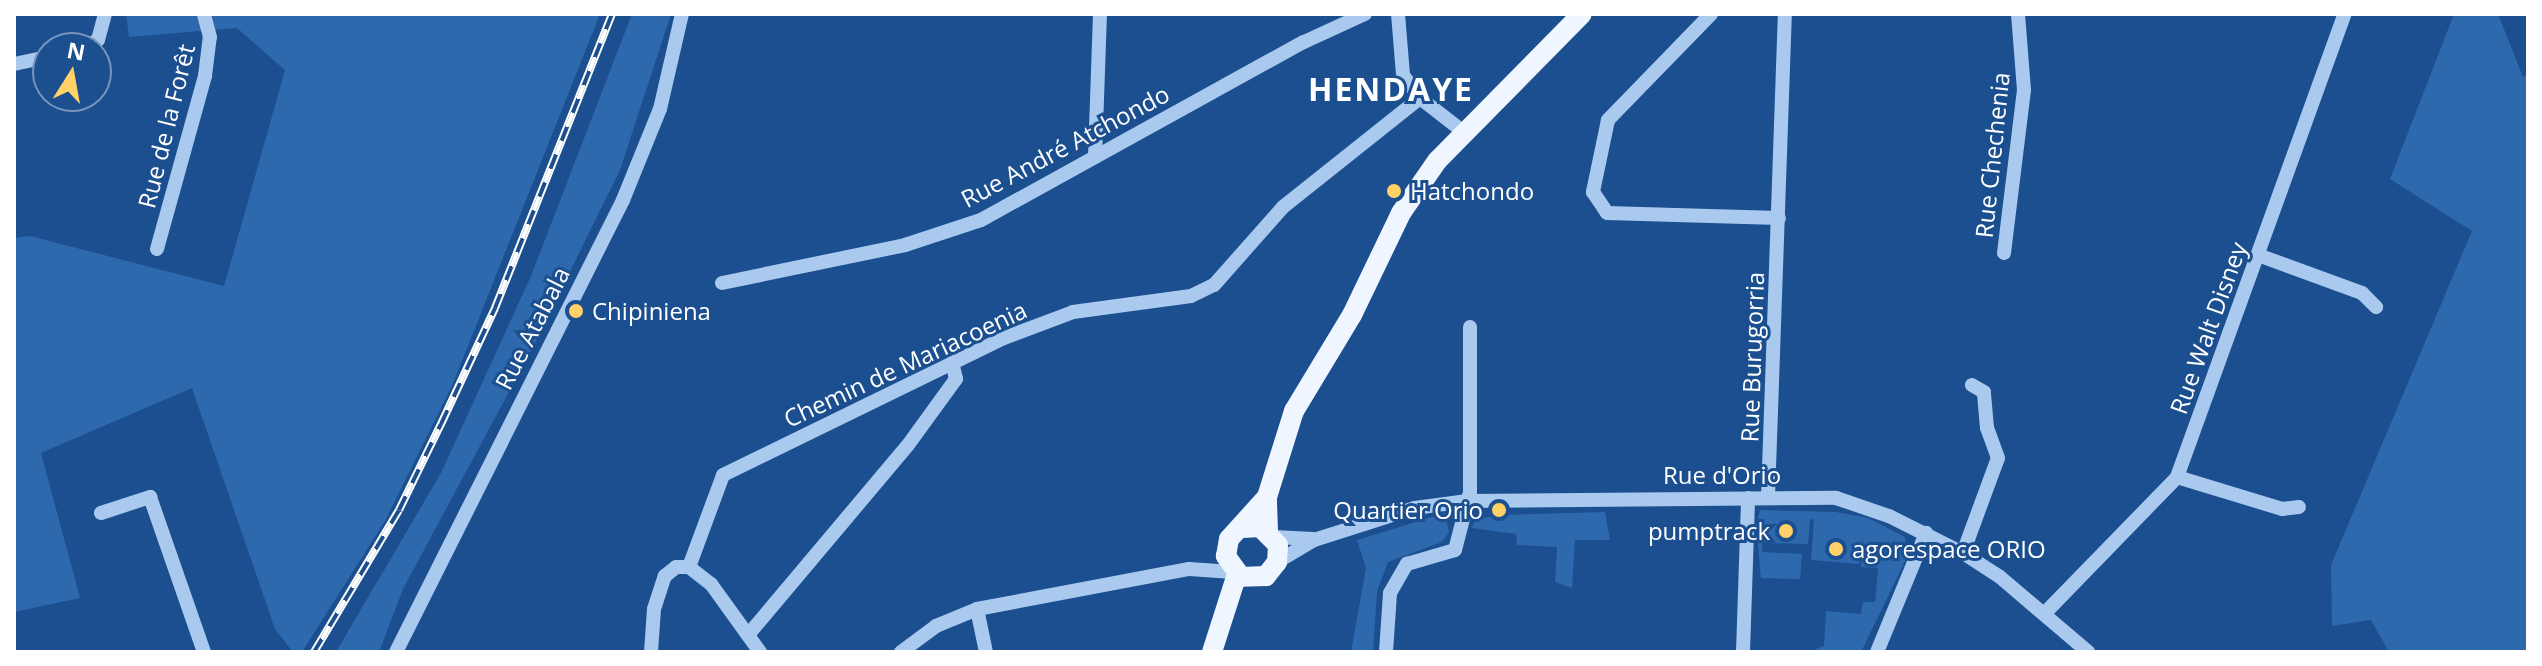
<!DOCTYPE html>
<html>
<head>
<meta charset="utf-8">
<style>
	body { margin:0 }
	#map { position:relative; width:2542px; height:666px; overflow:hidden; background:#1b4f8f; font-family:"Open Sans",sans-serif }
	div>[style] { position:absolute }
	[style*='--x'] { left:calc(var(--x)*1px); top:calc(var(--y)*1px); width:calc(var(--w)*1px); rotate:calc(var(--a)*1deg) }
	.green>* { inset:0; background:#2e69ad }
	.minor>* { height:14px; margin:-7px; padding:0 7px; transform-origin:7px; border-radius:7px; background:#a9c9ee }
	.major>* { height:20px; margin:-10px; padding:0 10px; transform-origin:10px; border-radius:10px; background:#f0f6ff }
	.rail>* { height:8px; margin-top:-4px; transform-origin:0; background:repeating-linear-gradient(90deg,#1b4f8f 0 15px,#fff 0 30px); box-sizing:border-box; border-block:2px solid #fff }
	.dots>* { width:22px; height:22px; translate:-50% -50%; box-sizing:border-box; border:4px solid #1b4f8f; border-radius:50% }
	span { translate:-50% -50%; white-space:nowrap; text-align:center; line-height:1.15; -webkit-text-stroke:6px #1b4f8f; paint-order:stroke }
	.street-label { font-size:24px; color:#fff }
	.poi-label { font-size:24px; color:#fff }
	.left { translate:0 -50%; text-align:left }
	.right { translate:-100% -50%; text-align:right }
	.district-label { font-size:32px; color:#fff; font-weight:700; letter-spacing:2px }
	.frame { position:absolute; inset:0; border:16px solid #fff; pointer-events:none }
	.north { position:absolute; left:32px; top:32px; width:80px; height:80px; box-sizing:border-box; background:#1b4f8f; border:2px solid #7695bc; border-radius:50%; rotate:11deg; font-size:22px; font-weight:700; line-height:32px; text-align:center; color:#fff }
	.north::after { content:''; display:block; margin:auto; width:28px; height:36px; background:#ffd166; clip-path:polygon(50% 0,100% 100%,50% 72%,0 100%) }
</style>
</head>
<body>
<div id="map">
	<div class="green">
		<div style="clip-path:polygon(126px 14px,600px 14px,452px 386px,385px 521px,302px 652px,293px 652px,275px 629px,192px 388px,41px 453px,80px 598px,14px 612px,14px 238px,30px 236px,224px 286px,285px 70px,237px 28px,129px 37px)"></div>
		<div style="clip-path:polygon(632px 14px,671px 14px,620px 170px,531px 351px,403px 589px,379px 652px,336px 652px,441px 473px,531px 276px)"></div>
		<div style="clip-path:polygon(2454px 14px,2498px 14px,2523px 77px,2528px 74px,2528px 652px,2389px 652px,2371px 620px,2332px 626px,2331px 565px,2472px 231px,2390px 179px)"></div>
		<div style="clip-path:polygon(1760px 510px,1836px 512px,1868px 518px,1905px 537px,1907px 557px,1861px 652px,1809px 652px,1824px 646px,1826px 611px,1861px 614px,1863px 602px,1875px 602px,1878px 568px,1861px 567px,1863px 537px,1859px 564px,1811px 560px,1814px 520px,1810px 519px,1808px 544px,1762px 543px,1762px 552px,1802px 554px,1800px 579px,1761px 578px,1756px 524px)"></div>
		<div style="clip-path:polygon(1605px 512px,1610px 540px,1575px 540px,1572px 588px,1555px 582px,1557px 547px,1517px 545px,1516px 534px,1472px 528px,1475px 520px,1498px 515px)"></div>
		<div style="clip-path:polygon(1445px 513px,1449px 532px,1442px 542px,1388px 562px,1377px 591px,1373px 652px,1351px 652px,1366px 568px,1357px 540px)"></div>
	</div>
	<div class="minor">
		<div style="--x:1398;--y:14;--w:61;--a:85.3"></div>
		<div style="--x:1403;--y:75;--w:29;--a:54"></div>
		<div style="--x:1420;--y:98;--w:57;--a:37.9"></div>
		<div style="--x:1711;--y:14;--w:148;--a:134.2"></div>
		<div style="--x:1608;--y:120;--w:74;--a:101.8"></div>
		<div style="--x:1593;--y:192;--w:25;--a:56"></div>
		<div style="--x:1607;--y:213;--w:172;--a:1.7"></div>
		<div style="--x:85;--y:48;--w:15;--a:-32"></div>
		<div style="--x:98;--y:40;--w:27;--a:-75"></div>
		<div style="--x:14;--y:64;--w:35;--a:-12"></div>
		<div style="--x:1095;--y:157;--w:143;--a:-88"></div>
		<div style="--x:157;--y:249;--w:180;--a:-74.5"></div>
		<div style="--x:205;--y:76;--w:39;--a:-83"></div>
		<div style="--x:210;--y:37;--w:24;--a:-105"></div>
		<div style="--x:2004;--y:253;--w:164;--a:-83"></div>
		<div style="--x:2024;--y:90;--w:76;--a:-94.5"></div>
		<div style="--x:2258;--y:255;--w:111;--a:20.1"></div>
		<div style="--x:2362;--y:293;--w:20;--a:45"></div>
		<div style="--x:722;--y:283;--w:187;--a:-11.7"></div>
		<div style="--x:905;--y:245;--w:80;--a:-18.2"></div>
		<div style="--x:981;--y:220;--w:369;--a:-28.9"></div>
		<div style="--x:1304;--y:42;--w:67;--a:-24.7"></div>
		<div style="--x:2177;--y:477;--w:110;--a:16.9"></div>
		<div style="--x:2282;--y:509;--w:17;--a:-7"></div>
		<div style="--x:1768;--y:497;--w:483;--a:-88"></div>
		<div style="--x:101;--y:513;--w:52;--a:-18.1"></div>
		<div style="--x:150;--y:497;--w:164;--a:70.8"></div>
		<div style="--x:1274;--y:537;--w:39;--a:3"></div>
		<div style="--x:1963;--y:553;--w:101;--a:-69.8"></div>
		<div style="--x:1998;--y:458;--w:32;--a:-110"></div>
		<div style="--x:1987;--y:428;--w:36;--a:-95"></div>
		<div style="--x:1984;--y:392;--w:14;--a:-150"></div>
		<div style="--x:1277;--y:562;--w:43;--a:-30.7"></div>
		<div style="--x:1314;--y:540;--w:106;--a:-17.6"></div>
		<div style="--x:1415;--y:508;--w:51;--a:-7.8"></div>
		<div style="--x:1466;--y:501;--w:370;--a:-0.5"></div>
		<div style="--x:1836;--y:498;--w:56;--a:18.8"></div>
		<div style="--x:1889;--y:516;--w:83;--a:26.6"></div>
		<div style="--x:1963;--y:553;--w:44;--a:33"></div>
		<div style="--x:2000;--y:577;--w:116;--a:40.4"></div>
		<div style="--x:689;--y:567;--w:98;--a:-69.7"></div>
		<div style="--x:723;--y:475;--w:313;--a:-26"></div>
		<div style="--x:1004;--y:338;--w:74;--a:-20.6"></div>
		<div style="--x:1073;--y:312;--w:119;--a:-7.7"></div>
		<div style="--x:1191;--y:296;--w:25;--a:-26"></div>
		<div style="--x:1214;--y:285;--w:104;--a:-48.5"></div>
		<div style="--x:1283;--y:207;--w:175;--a:-38.5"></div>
		<div style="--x:977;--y:609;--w:44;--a:78.2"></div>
		<div style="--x:2044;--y:614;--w:191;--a:-45.8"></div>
		<div style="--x:2177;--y:477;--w:493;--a:-70.1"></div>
		<div style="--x:748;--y:635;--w:248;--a:-49.9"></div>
		<div style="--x:908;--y:445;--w:82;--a:-54"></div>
		<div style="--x:956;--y:379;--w:17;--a:-103"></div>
		<div style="--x:396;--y:652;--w:506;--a:-63.33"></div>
		<div style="--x:623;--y:200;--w:98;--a:-67.9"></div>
		<div style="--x:660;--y:109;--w:98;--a:-77"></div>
		<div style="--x:651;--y:652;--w:43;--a:-86"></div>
		<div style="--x:654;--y:609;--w:35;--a:-72"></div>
		<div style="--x:665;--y:576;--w:14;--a:-39"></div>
		<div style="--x:676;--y:567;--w:13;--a:0"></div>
		<div style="--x:689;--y:567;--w:28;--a:38"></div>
		<div style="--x:711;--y:584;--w:84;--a:54.2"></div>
		<div style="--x:901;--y:652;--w:44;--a:-36.6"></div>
		<div style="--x:936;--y:626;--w:44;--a:-22.5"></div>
		<div style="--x:977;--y:609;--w:216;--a:-10.7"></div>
		<div style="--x:1189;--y:569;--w:44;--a:3.9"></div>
		<div style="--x:1386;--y:652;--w:59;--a:-86.1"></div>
		<div style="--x:1390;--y:593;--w:34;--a:-60"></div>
		<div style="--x:1407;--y:564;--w:50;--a:-16.3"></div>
		<div style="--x:1455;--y:550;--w:60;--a:-75.5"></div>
		<div style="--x:1470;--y:492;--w:165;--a:-90"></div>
		<div style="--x:1743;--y:652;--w:154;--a:-88.1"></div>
		<div style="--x:1877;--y:652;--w:129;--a:-67.6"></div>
	</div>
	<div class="major">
		<div style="--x:1243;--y:528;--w:17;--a:-3"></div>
		<div style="--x:1260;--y:527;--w:25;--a:45"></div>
		<div style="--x:1278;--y:545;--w:17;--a:93"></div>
		<div style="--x:1277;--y:562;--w:18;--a:128"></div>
		<div style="--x:1266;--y:576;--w:25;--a:178"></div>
		<div style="--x:1241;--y:577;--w:26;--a:-126"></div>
		<div style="--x:1226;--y:556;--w:17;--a:-80"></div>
		<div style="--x:1229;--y:539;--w:57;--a:-47.9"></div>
		<div style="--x:1268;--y:531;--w:34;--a:-92"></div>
		<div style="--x:1267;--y:497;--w:90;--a:-72.6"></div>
		<div style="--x:1294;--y:411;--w:112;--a:-58.9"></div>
		<div style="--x:1352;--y:315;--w:113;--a:-64.3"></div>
		<div style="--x:1401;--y:213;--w:63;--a:-55.3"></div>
		<div style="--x:1437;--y:161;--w:206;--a:-45.4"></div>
		<div style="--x:1212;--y:652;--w:82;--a:-72.2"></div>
	</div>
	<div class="rail">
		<div style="--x:314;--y:652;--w:165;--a:-59.1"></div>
		<div style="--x:399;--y:510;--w:96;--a:-64"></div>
		<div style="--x:441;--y:424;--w:128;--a:-65"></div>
		<div style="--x:495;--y:308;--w:316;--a:-68.3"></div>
	</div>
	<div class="dots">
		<div style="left:1394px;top:191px;background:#ffd166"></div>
		<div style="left:576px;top:311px;background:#ffd166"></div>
		<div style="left:1499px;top:510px;background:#ffd166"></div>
		<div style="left:1786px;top:531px;background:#ffd166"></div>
		<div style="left:1836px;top:549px;background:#ffd166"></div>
	</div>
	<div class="street-label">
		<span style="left:166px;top:126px;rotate:-76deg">Rue de la Forêt</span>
		<span style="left:1065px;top:146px;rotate:-28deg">Rue André Atchondo</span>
		<span style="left:1992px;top:155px;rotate:-84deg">Rue Chechenia</span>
		<span style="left:532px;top:328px;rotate:-63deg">Rue Atabala</span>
		<span style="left:2208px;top:328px;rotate:-70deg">Rue Walt Disney</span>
		<span style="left:1752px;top:357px;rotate:-88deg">Rue Burugorria</span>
		<span style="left:905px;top:364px;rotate:-25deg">Chemin de Mariacoenia</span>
		<span style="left:1722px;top:475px">Rue d'Orio</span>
	</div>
	<div class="poi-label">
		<span class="left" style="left:1410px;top:191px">Hatchondo</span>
		<span class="left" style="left:592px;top:311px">Chipiniena</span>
		<span class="right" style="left:1483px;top:510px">Quartier Orio</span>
		<span class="right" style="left:1770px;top:531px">pumptrack</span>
		<span class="left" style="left:1852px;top:549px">agorespace ORIO</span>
	</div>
	<div class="district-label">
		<span style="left:1391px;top:89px">HENDAYE</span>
	</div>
	<div class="frame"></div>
	<div class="north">N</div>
</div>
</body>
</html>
